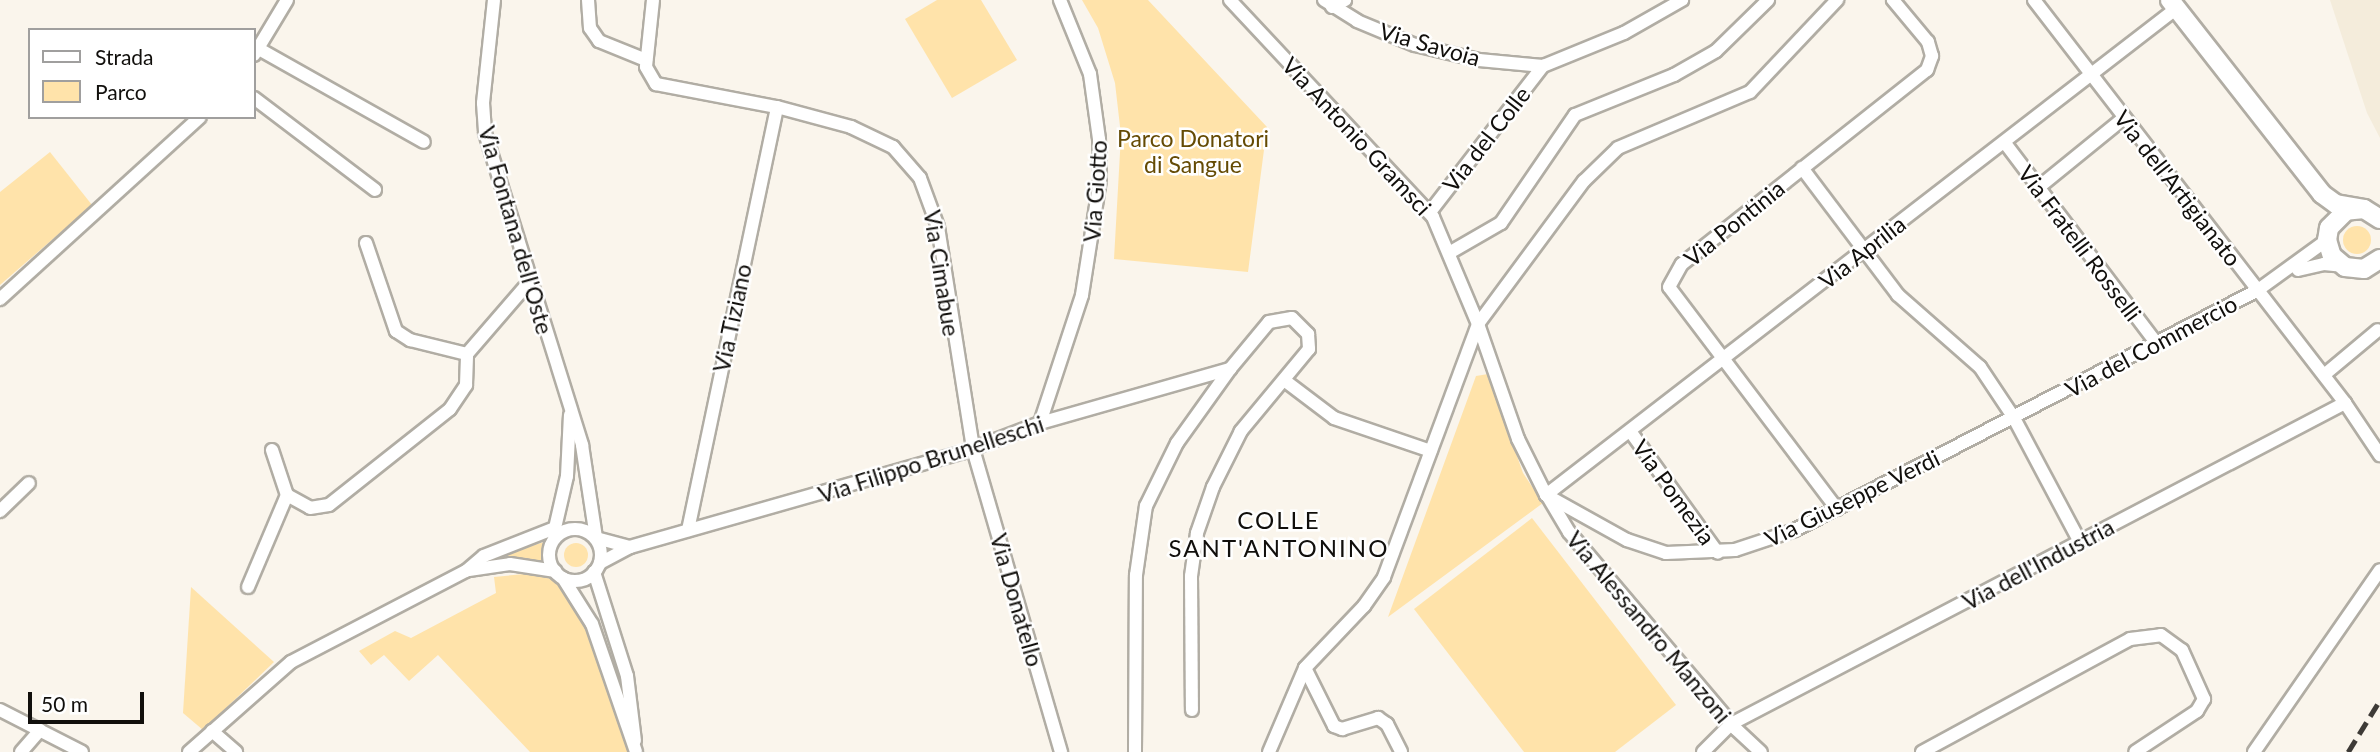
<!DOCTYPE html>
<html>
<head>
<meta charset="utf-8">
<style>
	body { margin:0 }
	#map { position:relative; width:2380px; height:752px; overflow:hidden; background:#faf5ec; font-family:Lato,sans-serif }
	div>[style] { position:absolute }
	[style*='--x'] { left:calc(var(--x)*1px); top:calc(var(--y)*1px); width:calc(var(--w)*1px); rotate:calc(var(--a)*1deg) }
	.built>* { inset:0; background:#f4ecdb }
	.green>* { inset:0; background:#ffe3aa }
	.round { border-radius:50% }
	.roads { filter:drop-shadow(2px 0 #b1ada4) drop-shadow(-2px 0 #b1ada4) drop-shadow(0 2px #b1ada4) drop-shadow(0 -2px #b1ada4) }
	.street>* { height:12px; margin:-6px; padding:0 6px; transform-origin:6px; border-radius:6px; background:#fff }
	.street>.ring { margin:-6px; padding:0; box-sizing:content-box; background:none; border:12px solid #fff; border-radius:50% }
	.secondary>* { height:18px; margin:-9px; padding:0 9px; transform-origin:9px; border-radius:9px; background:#fff }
	.rail>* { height:4.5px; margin-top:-2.25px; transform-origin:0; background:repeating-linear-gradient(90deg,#3d3a36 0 14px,transparent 0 21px) }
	span { translate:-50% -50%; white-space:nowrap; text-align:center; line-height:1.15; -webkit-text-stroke:5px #fff; paint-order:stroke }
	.street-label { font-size:23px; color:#110f0c }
	.park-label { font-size:23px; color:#654b04 }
	.neighbourhood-label { font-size:24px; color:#110f0c; letter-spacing:2px }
	.legend { position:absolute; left:28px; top:28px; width:228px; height:91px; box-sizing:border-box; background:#fff; border:2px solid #a09f9e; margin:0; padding:9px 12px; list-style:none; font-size:21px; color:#110f0c }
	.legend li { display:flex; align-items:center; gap:14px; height:35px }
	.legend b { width:35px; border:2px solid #a09f9e }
	.scale { position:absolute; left:28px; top:692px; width:116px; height:32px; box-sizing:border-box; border:4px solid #110f0c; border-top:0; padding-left:9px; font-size:21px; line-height:24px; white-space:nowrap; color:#110f0c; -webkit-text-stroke:5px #fff; paint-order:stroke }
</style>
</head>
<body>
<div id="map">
	<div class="built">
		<div style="clip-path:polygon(2330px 0,2380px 0,2380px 138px,2367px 113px)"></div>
	</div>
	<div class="green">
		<div style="clip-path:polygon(937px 0,981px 0,1017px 60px,952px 98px,905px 19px)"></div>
		<div style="clip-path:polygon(1082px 0,1148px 0,1267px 127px,1248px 272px,1114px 259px,1121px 135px,1115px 83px,1098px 28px)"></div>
		<div style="clip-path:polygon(50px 152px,92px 205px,0 285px,0 192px)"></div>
		<div class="round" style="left:2343px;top:226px;width:28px;height:28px"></div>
		<div style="clip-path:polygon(1488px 374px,1523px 473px,1543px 503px,1388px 617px,1476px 376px)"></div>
		<div style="clip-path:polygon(1532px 518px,1676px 705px,1615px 752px,1524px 752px,1414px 609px)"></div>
		<div style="clip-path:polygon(544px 542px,541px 562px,503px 558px,516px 551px)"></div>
		<div class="round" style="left:564px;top:543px;width:24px;height:24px"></div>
		<div style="clip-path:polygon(524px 574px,553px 579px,574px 595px,588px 616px,628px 752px,530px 752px,438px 655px,409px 681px,384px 655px,371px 665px,359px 651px,395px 631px,411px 638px,496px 593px,494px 577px)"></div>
		<div style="clip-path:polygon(191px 587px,274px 662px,203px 730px,183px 713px)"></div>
	</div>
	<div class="roads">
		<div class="street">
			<div style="--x:494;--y:0;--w:104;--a:96.1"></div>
			<div style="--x:483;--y:103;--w:30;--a:86"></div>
			<div style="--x:485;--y:133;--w:327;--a:72.7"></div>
			<div style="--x:582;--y:445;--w:94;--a:81.4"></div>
			<div style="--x:596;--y:538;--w:35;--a:15"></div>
			<div style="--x:630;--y:547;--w:34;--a:152"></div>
			<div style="--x:588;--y:0;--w:28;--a:86"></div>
			<div style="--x:590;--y:28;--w:16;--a:55"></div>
			<div style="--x:599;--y:41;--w:51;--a:22"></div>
			<div style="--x:653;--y:0;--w:67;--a:96"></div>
			<div style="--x:646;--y:67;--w:20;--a:60"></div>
			<div style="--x:656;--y:84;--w:123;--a:10.8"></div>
			<div style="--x:777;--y:107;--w:77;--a:15.1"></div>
			<div style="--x:851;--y:127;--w:47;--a:25.5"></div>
			<div style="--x:893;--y:147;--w:41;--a:48.9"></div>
			<div style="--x:920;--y:178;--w:52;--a:69.8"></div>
			<div style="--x:938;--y:227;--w:225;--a:81"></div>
			<div style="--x:973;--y:449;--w:316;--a:73.8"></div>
			<div style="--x:1230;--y:0;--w:297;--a:46.9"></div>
			<div style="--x:1433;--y:217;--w:116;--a:67.2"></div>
			<div style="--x:1478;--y:324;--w:122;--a:70.8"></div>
			<div style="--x:1518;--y:439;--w:63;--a:63.4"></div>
			<div style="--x:1546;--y:495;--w:93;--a:29.1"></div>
			<div style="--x:1627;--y:540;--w:41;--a:18.4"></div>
			<div style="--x:1666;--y:553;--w:69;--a:-2.5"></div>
			<div style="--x:1735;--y:550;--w:63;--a:-18.4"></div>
			<div style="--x:1795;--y:530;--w:522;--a:-27.4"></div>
			<div style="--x:2258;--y:290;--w:85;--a:-35.9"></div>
			<div style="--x:1324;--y:0;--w:39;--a:32"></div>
			<div style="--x:1357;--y:21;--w:63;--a:22.5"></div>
			<div style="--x:1415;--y:45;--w:66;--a:13.2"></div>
			<div style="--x:1479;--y:60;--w:64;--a:5.4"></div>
			<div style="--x:2034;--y:0;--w:509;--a:52.34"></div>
			<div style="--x:2345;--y:403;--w:63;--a:56.1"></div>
			<div style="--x:1332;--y:7;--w:15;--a:-28"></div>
			<div style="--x:259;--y:49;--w:189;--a:29.4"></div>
			<div style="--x:254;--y:55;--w:64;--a:-59"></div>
			<div style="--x:254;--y:98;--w:152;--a:37.2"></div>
			<div style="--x:2005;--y:143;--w:251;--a:52.9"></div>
			<div style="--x:1802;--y:168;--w:159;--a:52.9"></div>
			<div style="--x:1898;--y:295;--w:109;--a:41.3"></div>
			<div style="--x:1980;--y:367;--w:61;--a:56.3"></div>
			<div style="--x:2014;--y:418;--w:140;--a:62"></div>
			<div style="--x:2039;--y:187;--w:109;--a:-39.1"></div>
			<div style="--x:1430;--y:212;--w:185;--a:-52.3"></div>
			<div style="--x:1543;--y:66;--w:87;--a:-22.2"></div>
			<div style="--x:1624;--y:33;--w:67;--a:-29.6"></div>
			<div style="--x:366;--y:243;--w:93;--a:71.2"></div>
			<div style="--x:396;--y:331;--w:17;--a:33"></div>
			<div style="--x:410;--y:340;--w:59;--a:13.8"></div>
			<div style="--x:467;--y:354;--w:96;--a:-49.2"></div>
			<div style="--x:1449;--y:253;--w:60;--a:-30"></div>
			<div style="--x:1501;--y:223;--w:131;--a:-55.6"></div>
			<div style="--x:1575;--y:115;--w:107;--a:-22"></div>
			<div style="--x:1674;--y:75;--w:48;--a:-29.7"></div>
			<div style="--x:1716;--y:51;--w:73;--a:-44.4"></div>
			<div style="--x:2298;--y:270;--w:27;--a:-13"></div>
			<div style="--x:2324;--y:264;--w:18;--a:6"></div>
			<div style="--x:0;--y:299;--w:270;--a:-42.3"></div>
			<div style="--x:2324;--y:375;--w:70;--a:-39.8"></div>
			<div style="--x:1284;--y:380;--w:63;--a:37.2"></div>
			<div style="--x:1334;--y:418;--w:102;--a:18.8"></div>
			<div style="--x:1040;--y:423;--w:135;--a:-71.8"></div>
			<div style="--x:1082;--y:295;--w:116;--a:-81.1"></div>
			<div style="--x:1100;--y:180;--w:41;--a:-91.4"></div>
			<div style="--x:1099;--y:139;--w:66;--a:-97.9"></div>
			<div style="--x:1090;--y:74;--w:80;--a:-112.1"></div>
			<div style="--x:1630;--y:431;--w:150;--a:54.2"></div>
			<div style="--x:272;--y:450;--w:47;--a:71.6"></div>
			<div style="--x:287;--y:495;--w:26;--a:29"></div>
			<div style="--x:310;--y:508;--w:19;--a:-9"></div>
			<div style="--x:329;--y:505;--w:154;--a:-38.4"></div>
			<div style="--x:450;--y:409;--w:29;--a:-56"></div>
			<div style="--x:466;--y:385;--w:31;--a:-88"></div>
			<div style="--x:1546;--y:495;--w:797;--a:-37.66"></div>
			<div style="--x:1547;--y:495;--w:43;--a:59.3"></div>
			<div style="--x:1569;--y:532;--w:258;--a:49.7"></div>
			<div style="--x:1736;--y:729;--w:34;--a:43"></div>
			<div style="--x:1837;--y:509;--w:278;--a:-127.1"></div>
			<div style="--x:1669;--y:287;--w:26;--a:-61"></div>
			<div style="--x:1682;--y:264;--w:313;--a:-38.4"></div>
			<div style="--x:1927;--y:70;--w:15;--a:-70"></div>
			<div style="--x:1932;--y:56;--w:15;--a:-106"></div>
			<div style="--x:1928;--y:42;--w:55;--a:-129.8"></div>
			<div style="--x:0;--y:511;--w:40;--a:-44"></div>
			<div style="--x:555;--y:528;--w:53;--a:-77"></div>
			<div style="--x:567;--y:476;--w:61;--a:-87.2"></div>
			<div class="ring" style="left:549px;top:529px;width:40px;height:40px"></div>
			<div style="--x:688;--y:530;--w:432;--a:-78.1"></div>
			<div style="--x:630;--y:547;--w:344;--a:-15.9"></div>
			<div style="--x:961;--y:453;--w:85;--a:-20.8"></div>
			<div style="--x:1040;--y:423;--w:198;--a:-15.9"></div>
			<div style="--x:469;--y:570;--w:41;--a:-8.3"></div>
			<div style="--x:510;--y:564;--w:46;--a:8.8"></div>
			<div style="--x:594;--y:572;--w:109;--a:72.4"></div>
			<div style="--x:627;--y:676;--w:65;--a:83"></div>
			<div style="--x:563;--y:578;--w:54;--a:57.8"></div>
			<div style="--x:592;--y:624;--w:135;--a:71"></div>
			<div style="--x:248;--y:587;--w:100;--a:-67"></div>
			<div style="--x:1305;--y:668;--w:65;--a:63.4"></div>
			<div style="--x:1334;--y:726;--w:9;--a:21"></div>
			<div style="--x:1342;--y:729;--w:38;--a:-17"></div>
			<div style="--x:1378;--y:718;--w:11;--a:34"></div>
			<div style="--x:1387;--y:724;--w:31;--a:63"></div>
			<div style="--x:0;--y:710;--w:92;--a:27.1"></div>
			<div style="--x:212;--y:731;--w:32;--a:41"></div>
			<div style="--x:21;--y:752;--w:29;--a:-49"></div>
			<div style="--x:189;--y:752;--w:136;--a:-41.4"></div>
			<div style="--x:291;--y:662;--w:197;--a:-27.5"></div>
			<div style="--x:466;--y:571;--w:23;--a:-40"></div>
			<div style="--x:484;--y:556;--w:76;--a:-21.5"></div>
			<div style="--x:1135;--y:752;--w:177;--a:-89.7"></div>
			<div style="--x:1136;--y:575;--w:70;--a:-81.8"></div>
			<div style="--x:1146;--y:506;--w:70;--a:-63.8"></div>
			<div style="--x:1177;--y:443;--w:91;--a:-54.4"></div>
			<div style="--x:1230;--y:369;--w:61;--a:-50.3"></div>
			<div style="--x:1269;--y:322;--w:23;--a:-10"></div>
			<div style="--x:1292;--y:318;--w:23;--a:45"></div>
			<div style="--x:1308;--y:334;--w:15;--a:86"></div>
			<div style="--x:1309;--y:349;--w:107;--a:129.7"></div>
			<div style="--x:1241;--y:431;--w:63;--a:116.6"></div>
			<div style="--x:1213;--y:487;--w:49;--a:109.2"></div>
			<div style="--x:1197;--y:533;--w:43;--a:97.9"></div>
			<div style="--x:1191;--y:576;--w:134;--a:89.6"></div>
			<div style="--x:1269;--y:752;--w:91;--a:-66.8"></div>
			<div style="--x:1305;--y:668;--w:86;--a:-46.4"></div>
			<div style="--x:1364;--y:606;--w:35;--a:-55"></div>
			<div style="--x:1384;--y:577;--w:270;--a:-69.6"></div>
			<div style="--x:1478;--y:324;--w:178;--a:-53.5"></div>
			<div style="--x:1584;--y:181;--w:47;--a:-44.1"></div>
			<div style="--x:1618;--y:148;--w:143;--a:-23"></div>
			<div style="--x:1750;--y:92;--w:127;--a:-46.6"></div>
			<div style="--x:1703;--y:752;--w:40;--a:-45"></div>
			<div style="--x:1731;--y:724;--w:693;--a:-27.6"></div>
			<div style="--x:1922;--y:752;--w:237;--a:-28.5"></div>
			<div style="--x:2130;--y:639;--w:31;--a:-7"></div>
			<div style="--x:2161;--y:635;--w:26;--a:36"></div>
			<div style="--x:2182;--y:650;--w:54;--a:65.8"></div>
			<div style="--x:2204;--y:699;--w:14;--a:120"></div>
			<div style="--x:2197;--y:711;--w:74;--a:146.5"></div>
			<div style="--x:2254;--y:752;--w:221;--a:-55.3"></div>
		</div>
		<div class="secondary">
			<div style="--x:2170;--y:0;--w:246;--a:51.9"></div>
			<div style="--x:2322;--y:194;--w:17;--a:36"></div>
			<div style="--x:2336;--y:204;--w:28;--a:10"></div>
			<div style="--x:2380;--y:219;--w:19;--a:-148"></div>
			<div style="--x:2364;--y:209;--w:18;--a:174"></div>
			<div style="--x:2346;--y:211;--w:24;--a:135"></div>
			<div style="--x:2329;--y:228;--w:12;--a:99"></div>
			<div style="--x:2327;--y:240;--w:17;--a:73"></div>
			<div style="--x:2332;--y:256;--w:17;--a:40"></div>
			<div style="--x:2345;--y:267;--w:19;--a:6"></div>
			<div style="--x:2364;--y:269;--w:19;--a:-32"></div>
		</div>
	</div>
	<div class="rail">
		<div style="--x:2348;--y:752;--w:61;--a:-58.4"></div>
	</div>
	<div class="street-label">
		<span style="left:1430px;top:44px;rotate:16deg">Via Savoia</span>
		<span style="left:1357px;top:136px;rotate:47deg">Via Antonio Gramsci</span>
		<span style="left:1486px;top:139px;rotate:-52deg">Via del Colle</span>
		<span style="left:2178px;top:188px;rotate:52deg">Via dell'Artigianato</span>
		<span style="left:1095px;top:191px;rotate:-86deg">Via Giotto</span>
		<span style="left:1734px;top:223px;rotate:-39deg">Via Pontinia</span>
		<span style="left:516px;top:230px;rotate:74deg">Via Fontana dell'Oste</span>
		<span style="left:2080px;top:243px;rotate:53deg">Via Fratelli Rosselli</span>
		<span style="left:1862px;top:252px;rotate:-38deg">Via Aprilia</span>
		<span style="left:942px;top:273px;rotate:81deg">Via Cimabue</span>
		<span style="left:732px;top:318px;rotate:-78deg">Via Tiziano</span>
		<span style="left:2151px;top:346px;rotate:-28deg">Via del Commercio</span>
		<span style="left:931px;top:459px;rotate:-18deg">Via Filippo Brunelleschi</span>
		<span style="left:1674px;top:492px;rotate:54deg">Via Pomezia</span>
		<span style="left:1852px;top:498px;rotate:-26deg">Via Giuseppe Verdi</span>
		<span style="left:2038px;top:564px;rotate:-28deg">Via dell'Industria</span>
		<span style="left:1017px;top:600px;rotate:74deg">Via Donatello</span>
		<span style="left:1649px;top:627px;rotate:50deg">Via Alessandro Manzoni</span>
	</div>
	<div class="park-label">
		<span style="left:1193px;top:151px">Parco Donatori<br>di Sangue</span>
	</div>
	<div class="neighbourhood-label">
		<span style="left:1279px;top:534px">COLLE<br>SANT'ANTONINO</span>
	</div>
	<ul class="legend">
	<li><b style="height:9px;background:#fff"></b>Strada</li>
	<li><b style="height:19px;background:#ffe3aa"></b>Parco</li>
	</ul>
	<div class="scale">50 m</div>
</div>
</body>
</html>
